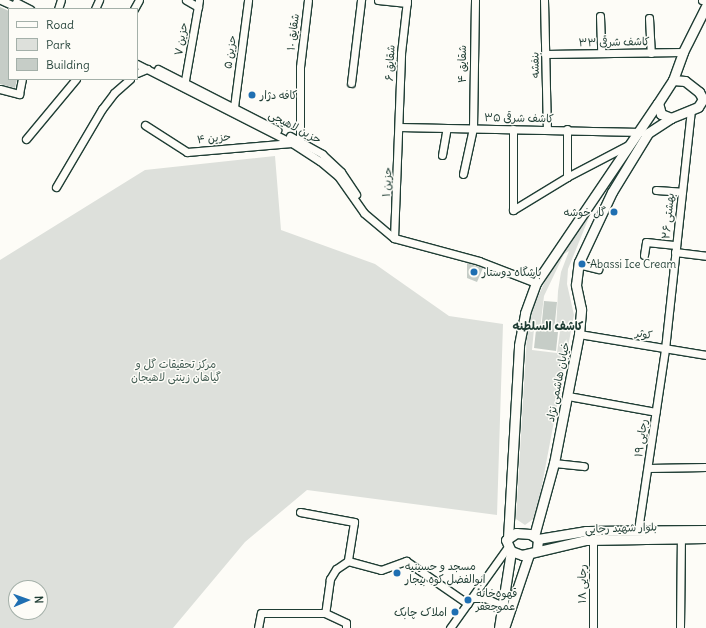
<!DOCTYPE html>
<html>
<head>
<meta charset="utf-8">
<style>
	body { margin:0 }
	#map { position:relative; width:706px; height:628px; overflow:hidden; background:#fdfcf7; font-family:Delius,"Playpen Sans Arabic",sans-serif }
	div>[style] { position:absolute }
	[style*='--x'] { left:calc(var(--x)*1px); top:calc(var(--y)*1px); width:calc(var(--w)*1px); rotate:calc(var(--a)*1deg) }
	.green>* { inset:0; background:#dde0db }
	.building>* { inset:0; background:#c6cdc7 }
	.roads { filter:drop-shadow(1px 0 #1f3d34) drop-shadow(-1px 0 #1f3d34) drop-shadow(0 1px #1f3d34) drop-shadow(0 -1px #1f3d34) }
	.minor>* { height:7px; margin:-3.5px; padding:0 3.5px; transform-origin:3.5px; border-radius:3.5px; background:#fdfcf7 }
	.major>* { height:9px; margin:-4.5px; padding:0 4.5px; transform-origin:4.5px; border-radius:4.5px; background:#fdfcf7 }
	.dots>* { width:11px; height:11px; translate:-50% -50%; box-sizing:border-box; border:2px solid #fdfcf7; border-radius:50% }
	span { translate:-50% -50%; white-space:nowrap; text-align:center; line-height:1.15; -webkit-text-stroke:3px #fdfcf7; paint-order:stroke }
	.street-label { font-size:11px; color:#1f3d34 }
	.poi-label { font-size:11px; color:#1f3d34 }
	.left { translate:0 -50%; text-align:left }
	.right { translate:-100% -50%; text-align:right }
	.park-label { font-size:11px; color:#455e55 }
	.neighbourhood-label { font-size:12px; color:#1f3d34; font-weight:700 }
	.legend { position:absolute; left:8px; top:8px; width:130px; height:72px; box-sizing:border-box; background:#fdfcf7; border:1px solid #a4b0a9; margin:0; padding:5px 7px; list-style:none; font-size:12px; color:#1f3d34 }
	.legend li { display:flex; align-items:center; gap:8px; height:20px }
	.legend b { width:20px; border:1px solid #a4b0a9 }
	.north { position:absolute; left:8px; top:580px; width:40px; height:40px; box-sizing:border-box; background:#fdfcf7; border:1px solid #a4b0a9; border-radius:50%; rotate:88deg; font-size:11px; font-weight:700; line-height:16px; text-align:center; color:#1f3d34 }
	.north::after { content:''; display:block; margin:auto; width:14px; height:18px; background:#1f6fb2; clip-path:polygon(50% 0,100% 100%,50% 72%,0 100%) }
</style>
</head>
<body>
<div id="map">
	<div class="green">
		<div style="clip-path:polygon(evenodd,275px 156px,281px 230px,375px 264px,449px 316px,503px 324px,497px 515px,307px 490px,245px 542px,173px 628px,0 628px,0 260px,145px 170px,275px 156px,16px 588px,40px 588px,40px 612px,16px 612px,16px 588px)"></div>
		<div style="clip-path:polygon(evenodd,592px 210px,568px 269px,567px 284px,574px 315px,536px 517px,525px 525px,516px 519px,528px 318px,549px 273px,592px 210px,569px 251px,561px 272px,558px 291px,556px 330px,560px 331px,557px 353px,532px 350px,534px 329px,540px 329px,544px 296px,564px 254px,569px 251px)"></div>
	</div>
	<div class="building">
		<div style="clip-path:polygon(0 7px,9px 11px,9px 79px,17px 79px,15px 88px,0 84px)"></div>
		<div style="clip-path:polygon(467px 263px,483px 268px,477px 282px,467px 278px)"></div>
		<div style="clip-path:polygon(544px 301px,557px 302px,554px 332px,558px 332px,556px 351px,534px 348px,536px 330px,541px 331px)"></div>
	</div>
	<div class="roads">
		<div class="minor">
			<div style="--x:1;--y:0;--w:21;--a:25"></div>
			<div style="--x:186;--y:0;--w:14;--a:30"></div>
			<div style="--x:378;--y:0;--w:29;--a:6"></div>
			<div style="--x:544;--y:0;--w:129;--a:88.7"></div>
			<div style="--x:702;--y:0;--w:4;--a:14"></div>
			<div style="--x:16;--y:2;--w:16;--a:27"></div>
			<div style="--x:58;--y:9;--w:9;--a:-72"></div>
			<div style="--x:95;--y:9;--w:10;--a:-66"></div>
			<div style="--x:134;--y:9;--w:10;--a:-61"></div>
			<div style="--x:600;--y:16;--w:37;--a:88"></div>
			<div style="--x:649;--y:18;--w:35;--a:87"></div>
			<div style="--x:545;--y:54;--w:138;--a:-0.8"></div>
			<div style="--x:137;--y:64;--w:174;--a:27"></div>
			<div style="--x:292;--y:143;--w:33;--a:33"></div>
			<div style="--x:320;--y:161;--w:23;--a:40"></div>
			<div style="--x:338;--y:176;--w:45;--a:54.9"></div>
			<div style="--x:364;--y:213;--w:39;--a:40"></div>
			<div style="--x:394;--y:238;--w:88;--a:15.1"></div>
			<div style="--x:479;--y:261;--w:61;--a:21.1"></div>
			<div style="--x:158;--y:69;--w:134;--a:27.1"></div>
			<div style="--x:137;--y:73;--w:11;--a:-22"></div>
			<div style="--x:351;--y:83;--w:84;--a:-83.1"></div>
			<div style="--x:184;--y:86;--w:87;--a:-80.1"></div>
			<div style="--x:0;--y:89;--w:20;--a:15"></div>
			<div style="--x:19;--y:94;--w:15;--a:-79"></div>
			<div style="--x:234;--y:107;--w:108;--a:-82.5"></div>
			<div style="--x:145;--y:125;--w:50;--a:32.7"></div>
			<div style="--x:187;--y:152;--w:105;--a:-4.9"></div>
			<div style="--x:399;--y:127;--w:242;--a:1.2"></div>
			<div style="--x:567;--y:129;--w:48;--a:90"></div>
			<div style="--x:290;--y:136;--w:37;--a:29"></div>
			<div style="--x:322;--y:154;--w:26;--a:43"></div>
			<div style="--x:341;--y:172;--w:27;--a:56"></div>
			<div style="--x:26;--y:139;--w:78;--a:-50.2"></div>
			<div style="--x:300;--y:142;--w:75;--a:-90"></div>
			<div style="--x:300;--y:67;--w:67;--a:-83.2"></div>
			<div style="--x:442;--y:155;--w:27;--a:-80"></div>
			<div style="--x:463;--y:174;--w:47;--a:-77.7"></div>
			<div style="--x:473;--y:128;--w:128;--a:-89.1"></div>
			<div style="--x:56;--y:187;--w:91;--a:-59.5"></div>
			<div style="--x:102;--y:109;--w:20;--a:-53"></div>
			<div style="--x:114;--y:93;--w:21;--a:-41"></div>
			<div style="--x:656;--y:190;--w:26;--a:4"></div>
			<div style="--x:513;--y:210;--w:63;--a:-31.4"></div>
			<div style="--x:567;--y:177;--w:71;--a:-27.6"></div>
			<div style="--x:513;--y:210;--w:81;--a:-90"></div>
			<div style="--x:394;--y:238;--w:185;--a:-87.8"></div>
			<div style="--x:401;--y:53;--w:53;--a:-83.5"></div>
			<div style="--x:675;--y:252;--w:31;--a:7"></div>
			<div style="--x:644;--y:255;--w:13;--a:-81"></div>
			<div style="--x:646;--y:242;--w:30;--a:6"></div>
			<div style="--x:578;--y:264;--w:21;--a:14"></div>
			<div style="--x:579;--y:334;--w:129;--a:9.4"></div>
			<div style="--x:568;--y:396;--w:89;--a:10.3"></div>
			<div style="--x:554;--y:463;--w:30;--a:6"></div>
			<div style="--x:648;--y:468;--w:58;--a:-1"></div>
			<div style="--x:300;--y:512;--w:55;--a:10.5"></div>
			<div style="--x:354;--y:522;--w:39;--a:99"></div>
			<div style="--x:348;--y:561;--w:14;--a:146"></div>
			<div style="--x:336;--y:569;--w:12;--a:121"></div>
			<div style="--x:330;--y:579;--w:34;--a:98"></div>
			<div style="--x:638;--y:530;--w:183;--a:-81.5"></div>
			<div style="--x:665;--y:349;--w:240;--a:-83.8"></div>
			<div style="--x:348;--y:561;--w:34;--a:15"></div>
			<div style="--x:381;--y:570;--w:27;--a:-20"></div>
			<div style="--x:406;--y:561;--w:75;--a:34.7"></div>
			<div style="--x:473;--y:598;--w:12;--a:0"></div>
			<div style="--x:485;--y:598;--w:17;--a:24"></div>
			<div style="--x:258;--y:628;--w:15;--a:-79"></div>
			<div style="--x:261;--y:613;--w:64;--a:0"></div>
			<div style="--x:325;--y:613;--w:23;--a:25"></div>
			<div style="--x:346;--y:623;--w:5;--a:90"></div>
			<div style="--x:450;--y:628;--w:98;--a:-54.5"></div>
			<div style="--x:593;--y:628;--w:88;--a:-90"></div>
			<div style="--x:680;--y:628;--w:90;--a:-89.4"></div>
		</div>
		<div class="major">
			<div style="--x:673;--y:80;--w:12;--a:5"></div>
			<div style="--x:685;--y:81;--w:18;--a:38"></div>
			<div style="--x:699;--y:92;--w:8;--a:60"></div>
			<div style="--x:703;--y:99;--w:9;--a:122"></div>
			<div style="--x:698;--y:107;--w:29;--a:158"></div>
			<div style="--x:671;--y:118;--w:11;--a:-158"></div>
			<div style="--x:661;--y:114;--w:11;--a:-105"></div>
			<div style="--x:658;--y:103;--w:27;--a:-57"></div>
			<div style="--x:673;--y:80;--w:30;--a:-70"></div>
			<div style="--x:683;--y:52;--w:51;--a:-63.4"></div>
			<div style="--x:534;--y:536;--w:76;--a:-74.7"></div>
			<div style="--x:554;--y:463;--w:131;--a:-79"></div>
			<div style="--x:579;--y:334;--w:25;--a:-85"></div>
			<div style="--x:581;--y:309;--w:25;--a:-102"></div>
			<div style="--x:576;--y:285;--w:23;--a:-83"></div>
			<div style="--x:579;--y:262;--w:77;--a:-64.8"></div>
			<div style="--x:612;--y:192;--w:69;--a:-58.6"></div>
			<div style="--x:648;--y:133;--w:27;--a:-33"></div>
			<div style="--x:508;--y:538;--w:193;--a:-86.7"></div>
			<div style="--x:519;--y:345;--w:33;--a:-79"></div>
			<div style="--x:525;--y:313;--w:32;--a:-70"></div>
			<div style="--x:536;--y:283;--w:217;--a:-55.9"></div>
			<div style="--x:538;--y:539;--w:49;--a:-9.5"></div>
			<div style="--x:586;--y:531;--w:120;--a:-0.5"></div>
			<div style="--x:537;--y:549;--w:10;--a:-84"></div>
			<div style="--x:538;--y:539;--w:9;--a:-148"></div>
			<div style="--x:530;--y:534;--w:14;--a:-176"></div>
			<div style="--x:516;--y:533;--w:12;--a:145"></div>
			<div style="--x:506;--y:540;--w:12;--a:66"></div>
			<div style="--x:511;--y:551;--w:12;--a:20"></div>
			<div style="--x:522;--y:555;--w:66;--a:-13.2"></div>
			<div style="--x:586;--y:540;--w:120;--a:-1"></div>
			<div style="--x:499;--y:628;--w:78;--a:-81.1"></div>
			<div style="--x:504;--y:628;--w:78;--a:-71.3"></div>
		</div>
	</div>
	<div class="dots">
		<div style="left:252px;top:95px;background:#1f6fb2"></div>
		<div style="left:614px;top:212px;background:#1f6fb2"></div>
		<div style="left:582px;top:264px;background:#1f6fb2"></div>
		<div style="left:474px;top:272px;background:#1f6fb2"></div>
		<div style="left:397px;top:573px;background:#1f6fb2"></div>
		<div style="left:468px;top:600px;background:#1f6fb2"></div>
		<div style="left:455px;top:612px;background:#1f6fb2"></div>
	</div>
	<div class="street-label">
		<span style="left:293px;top:32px;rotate:-83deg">شقایق ۱۰</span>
		<span style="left:181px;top:39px;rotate:-80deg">حزین ۷</span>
		<span style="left:614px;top:42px;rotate:-1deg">کاشف شرقی ۳۳</span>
		<span style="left:230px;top:52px;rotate:-82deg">حزین ۵</span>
		<span style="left:390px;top:63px;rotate:-87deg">شقایق ۶</span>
		<span style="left:462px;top:64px;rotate:-90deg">شقایق ۴</span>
		<span style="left:535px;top:65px;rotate:-91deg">بنفشه</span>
		<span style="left:519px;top:118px;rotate:1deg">کاشف شرقی ۳۵</span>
		<span style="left:295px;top:127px;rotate:28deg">حزین لاهیجی</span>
		<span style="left:214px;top:138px;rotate:-5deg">حزین ۴</span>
		<span style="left:387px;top:182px;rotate:-87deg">حزین ۱</span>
		<span style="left:668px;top:216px;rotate:-84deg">بهشتی ۲۶</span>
		<span style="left:644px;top:334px;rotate:10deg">کوثر</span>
		<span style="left:558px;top:382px;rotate:-79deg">خیابان هاشمی نژاد</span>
		<span style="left:641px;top:438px;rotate:-82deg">رجایی ۱۹</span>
		<span style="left:621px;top:528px;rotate:-2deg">بلوار شهید رجایی</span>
		<span style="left:582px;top:584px;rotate:-90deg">رجایی ۱۸</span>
	</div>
	<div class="poi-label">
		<span class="left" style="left:260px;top:95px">کافه دژار</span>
		<span class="right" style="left:606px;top:212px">گل خوشه</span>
		<span class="left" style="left:590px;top:264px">Abassi Ice Cream</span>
		<span class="left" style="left:482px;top:272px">باشگاه دوستار</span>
		<span class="left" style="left:405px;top:573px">مسجد و حسینیه<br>ابوالفضل کوه بیجار</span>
		<span class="left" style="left:476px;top:600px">قهوه‌خانهٔ<br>عموجعفر</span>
		<span class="right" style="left:447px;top:612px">املاک چابک</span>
	</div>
	<div class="park-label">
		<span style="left:176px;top:371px">مرکز تحقیقات گل و<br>گیاهان زینتی لاهیجان</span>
	</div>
	<div class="neighbourhood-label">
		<span style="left:548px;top:326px">کاشف السلطنه</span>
	</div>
	<ul class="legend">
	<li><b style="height:5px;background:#fdfcf7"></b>Road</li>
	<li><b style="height:11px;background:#dde0db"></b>Park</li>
	<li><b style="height:11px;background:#c6cdc7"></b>Building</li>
	</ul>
	<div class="north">N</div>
</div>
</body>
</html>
